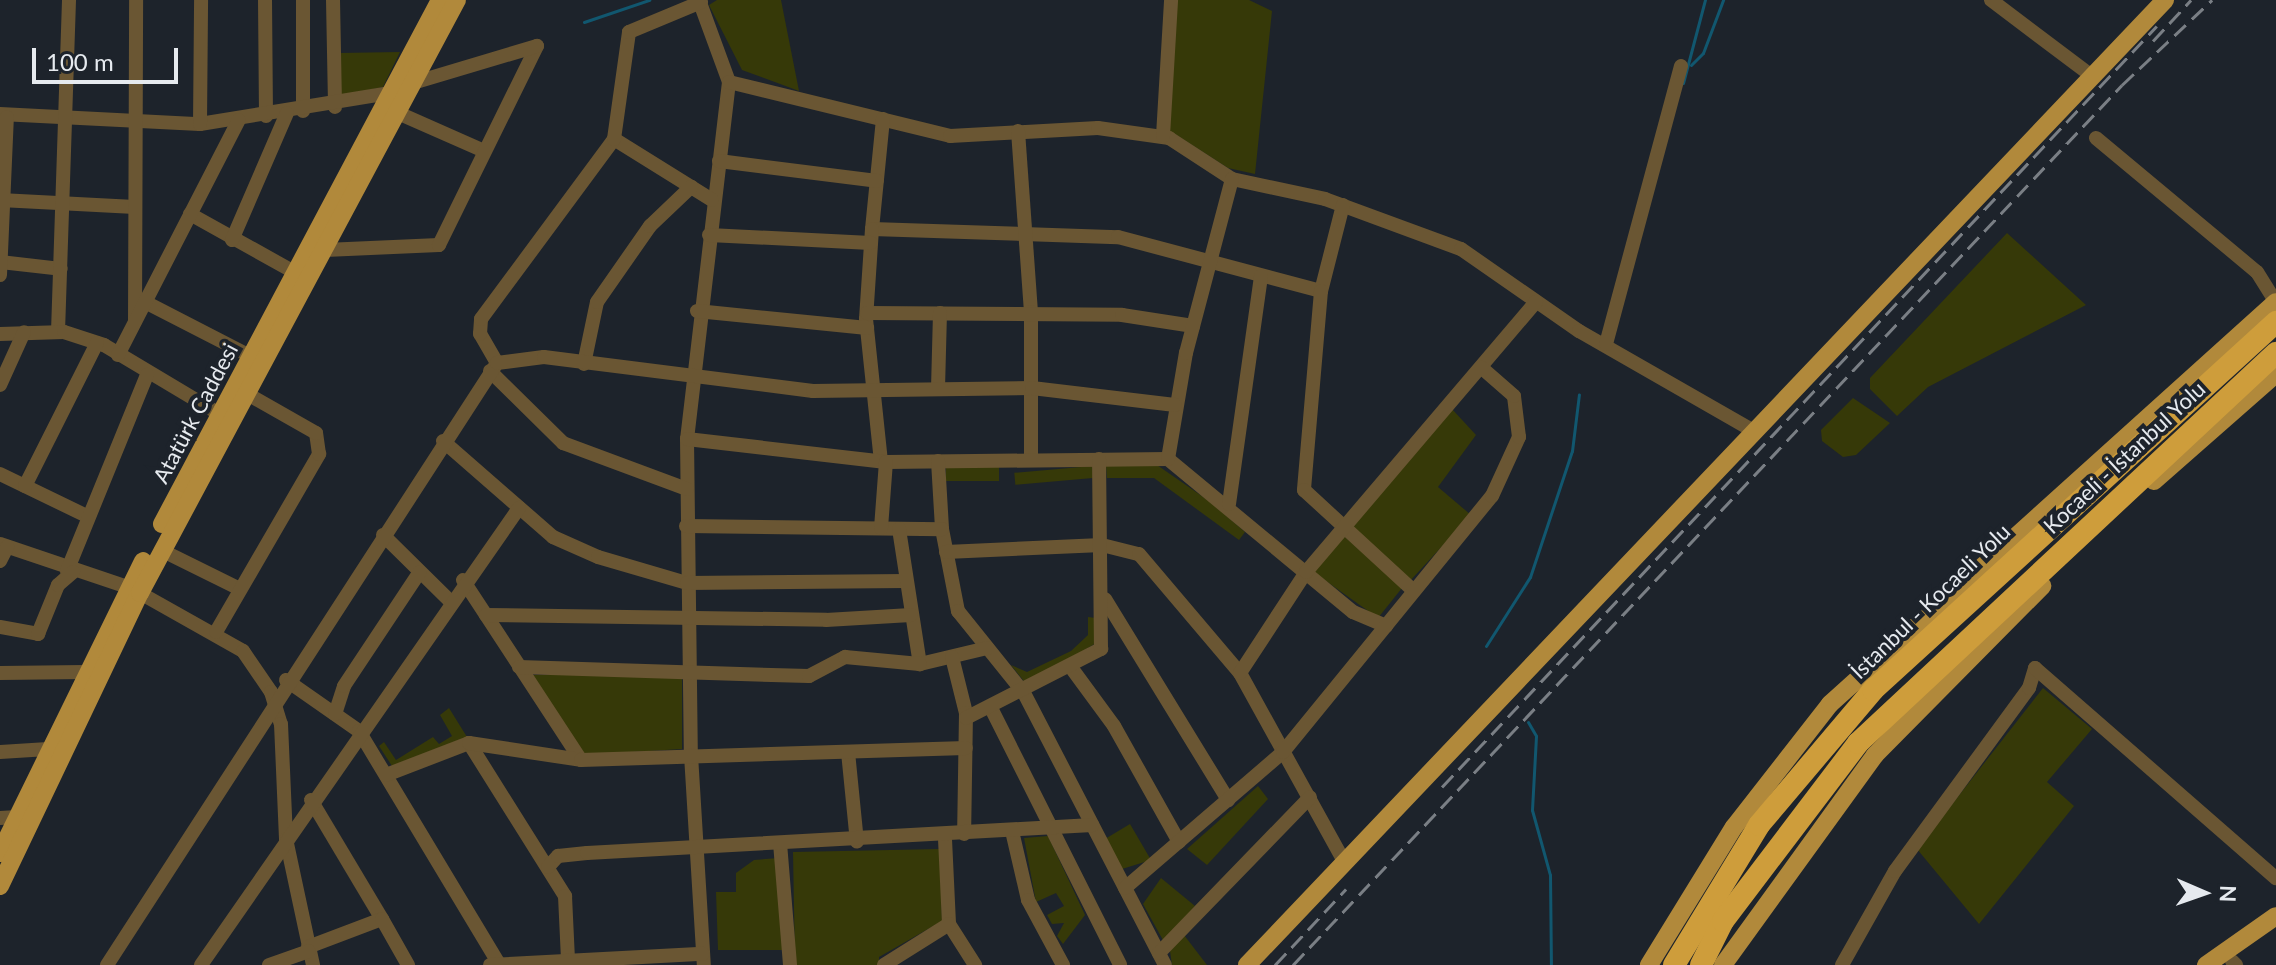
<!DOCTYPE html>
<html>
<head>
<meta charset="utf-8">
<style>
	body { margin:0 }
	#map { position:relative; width:2276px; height:965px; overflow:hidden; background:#1d232b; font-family:Lato,sans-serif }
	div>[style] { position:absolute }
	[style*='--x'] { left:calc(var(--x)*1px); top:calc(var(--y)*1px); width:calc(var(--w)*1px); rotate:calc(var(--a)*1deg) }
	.green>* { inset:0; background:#363908; transform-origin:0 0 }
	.stream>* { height:3px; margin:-1.5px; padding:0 1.5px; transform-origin:1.5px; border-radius:1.5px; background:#11576f }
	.minor>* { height:14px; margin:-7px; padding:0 7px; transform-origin:7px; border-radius:7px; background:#6a5633 }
	.major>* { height:18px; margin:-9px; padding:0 9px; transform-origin:9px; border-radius:9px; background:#b1893b }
	.highway>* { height:22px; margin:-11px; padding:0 11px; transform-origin:11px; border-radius:11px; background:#ce9d3b }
	.rail>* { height:3px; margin-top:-1.5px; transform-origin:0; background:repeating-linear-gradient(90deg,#7a7f85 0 16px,transparent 0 24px) }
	span { translate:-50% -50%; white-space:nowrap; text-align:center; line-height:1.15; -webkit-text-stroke:8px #1d232b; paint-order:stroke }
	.street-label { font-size:22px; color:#e6eaef }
	.north { position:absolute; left:2164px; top:853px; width:80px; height:80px; -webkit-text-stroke:6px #1d232b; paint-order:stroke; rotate:92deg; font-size:22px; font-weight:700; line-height:32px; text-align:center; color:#e6eaef }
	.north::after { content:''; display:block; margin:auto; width:28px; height:36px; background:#e6eaef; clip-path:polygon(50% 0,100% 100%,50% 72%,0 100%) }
	.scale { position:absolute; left:32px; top:48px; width:146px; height:36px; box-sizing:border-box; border:4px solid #e6eaef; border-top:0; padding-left:10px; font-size:24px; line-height:28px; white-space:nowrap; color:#e6eaef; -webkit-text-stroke:6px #1d232b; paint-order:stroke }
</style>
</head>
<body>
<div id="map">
	<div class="green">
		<div style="clip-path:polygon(717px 0,781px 0,799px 91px,742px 70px,709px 5px)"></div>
		<div style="clip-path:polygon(1174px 0,1249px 0,1272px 11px,1255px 174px,1228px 168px,1167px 129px)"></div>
		<div style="clip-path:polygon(400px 52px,383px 87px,339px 96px,339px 53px)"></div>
		<div style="clip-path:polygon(2007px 233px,2086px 305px,1928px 387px,1897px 416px,1870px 389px,1870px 378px)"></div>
		<div style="clip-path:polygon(1853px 398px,1890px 423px,1856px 455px,1843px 457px,1822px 441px,1821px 430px)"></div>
		<div style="clip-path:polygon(1452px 409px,1476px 435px,1438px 487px,1471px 515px,1409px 582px,1349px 529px)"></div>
		<div style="clip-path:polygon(1157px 465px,1209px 501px,1245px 532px,1239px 540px,1154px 478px,1107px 478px,1106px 466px)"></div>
		<div style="left:1092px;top:466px;width:12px;height:78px;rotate:85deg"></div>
		<div style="left:999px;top:467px;width:14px;height:53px;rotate:90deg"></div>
		<div style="clip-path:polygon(1344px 536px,1402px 588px,1378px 618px,1312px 571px)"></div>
		<div style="clip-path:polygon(1088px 617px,1096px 618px,1096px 643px,1027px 685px,1011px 665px,1027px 672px,1071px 651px,1088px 635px)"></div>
		<div style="clip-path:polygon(531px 675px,682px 675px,682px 749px,583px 755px)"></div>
		<div style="clip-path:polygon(2043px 688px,2092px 729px,2047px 782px,2074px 806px,1979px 924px,1917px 849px)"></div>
		<div style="clip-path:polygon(449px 708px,467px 737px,392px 766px,379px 746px,384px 742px,396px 760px,433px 737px,439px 744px,452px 736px,440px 715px)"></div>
		<div style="clip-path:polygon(1258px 786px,1268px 799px,1207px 865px,1187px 849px)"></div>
		<div style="clip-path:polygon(1130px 824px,1151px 860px,1122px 869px,1105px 839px)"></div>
		<div style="clip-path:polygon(1048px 836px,1085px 915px,1063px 944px,1057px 936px,1064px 923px,1052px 924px,1047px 915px,1064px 906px,1056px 893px,1036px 902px,1024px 838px)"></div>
		<div style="clip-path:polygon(940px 849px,942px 921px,879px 957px,879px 965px,795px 965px,793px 852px)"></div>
		<div style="clip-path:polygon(779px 858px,783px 950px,718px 950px,716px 892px,736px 892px,736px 873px,754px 860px)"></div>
		<div style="clip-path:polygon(1161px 878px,1195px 906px,1164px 942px,1143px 904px)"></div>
		<div style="clip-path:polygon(1184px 935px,1207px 965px,1172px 965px,1170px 951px)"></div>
	</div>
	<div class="stream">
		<div style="--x:584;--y:22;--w:69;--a:-18.7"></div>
		<div style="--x:1691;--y:65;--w:17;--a:-45"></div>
		<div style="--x:1703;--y:53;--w:57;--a:-69.3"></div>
		<div style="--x:1683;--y:83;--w:86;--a:-75.2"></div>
		<div style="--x:1486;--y:646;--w:82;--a:-57.5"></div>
		<div style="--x:1530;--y:577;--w:133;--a:-71.6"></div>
		<div style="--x:1572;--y:451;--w:57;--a:-83"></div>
		<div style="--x:1528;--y:722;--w:16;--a:60"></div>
		<div style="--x:1536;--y:736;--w:74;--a:93.1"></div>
		<div style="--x:1532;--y:810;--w:67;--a:74.5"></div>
		<div style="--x:1550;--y:875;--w:90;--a:89.4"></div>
	</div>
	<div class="minor">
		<div style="--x:265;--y:0;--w:116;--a:89.5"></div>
		<div style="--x:303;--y:0;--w:111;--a:90"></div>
		<div style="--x:333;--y:0;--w:107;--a:88.9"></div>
		<div style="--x:699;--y:0;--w:87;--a:69.9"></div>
		<div style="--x:729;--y:82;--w:359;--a:96.7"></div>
		<div style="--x:687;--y:439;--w:316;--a:89.3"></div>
		<div style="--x:691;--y:755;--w:210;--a:86.5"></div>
		<div style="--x:1991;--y:0;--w:128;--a:37"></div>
		<div style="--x:729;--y:82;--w:228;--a:13.7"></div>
		<div style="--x:950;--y:136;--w:148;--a:-3.1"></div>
		<div style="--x:1098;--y:128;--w:72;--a:8"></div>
		<div style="--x:1169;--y:138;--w:75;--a:33.1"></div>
		<div style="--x:1232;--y:179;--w:95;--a:12.1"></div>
		<div style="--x:1325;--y:199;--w:145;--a:20.2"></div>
		<div style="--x:1461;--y:249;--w:144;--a:34.8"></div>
		<div style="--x:1579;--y:331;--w:203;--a:29.8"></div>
		<div style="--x:398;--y:113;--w:92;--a:23.8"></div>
		<div style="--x:0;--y:114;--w:200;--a:2.9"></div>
		<div style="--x:200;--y:124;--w:193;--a:-9.3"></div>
		<div style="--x:883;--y:119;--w:111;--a:95.7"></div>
		<div style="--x:872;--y:229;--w:246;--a:1.9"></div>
		<div style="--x:1118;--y:237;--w:210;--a:14.9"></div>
		<div style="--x:200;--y:124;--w:124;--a:-89.5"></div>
		<div style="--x:1018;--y:131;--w:181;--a:85.9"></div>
		<div style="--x:1031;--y:312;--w:148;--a:90"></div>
		<div style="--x:1163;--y:136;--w:136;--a:-86.6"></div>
		<div style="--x:2096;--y:138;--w:209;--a:39.8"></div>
		<div style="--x:2257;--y:272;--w:36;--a:58"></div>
		<div style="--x:614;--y:139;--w:115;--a:31.9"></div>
		<div style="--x:719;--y:161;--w:159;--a:7.2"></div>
		<div style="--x:0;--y:200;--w:135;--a:3"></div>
		<div style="--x:1343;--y:205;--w:89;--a:104.3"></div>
		<div style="--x:1321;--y:291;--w:200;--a:94.9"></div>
		<div style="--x:1304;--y:490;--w:149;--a:42.6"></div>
		<div style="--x:190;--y:214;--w:121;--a:29.1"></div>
		<div style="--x:872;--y:229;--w:90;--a:93.8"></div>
		<div style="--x:866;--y:319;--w:143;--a:84"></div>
		<div style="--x:709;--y:235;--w:162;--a:2.8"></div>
		<div style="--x:232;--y:240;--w:138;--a:-66.6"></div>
		<div style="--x:325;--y:250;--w:114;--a:-2.5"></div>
		<div style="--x:439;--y:245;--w:222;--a:-63.8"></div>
		<div style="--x:537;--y:46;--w:129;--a:163.4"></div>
		<div style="--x:0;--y:262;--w:61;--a:6.5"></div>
		<div style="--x:0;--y:275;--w:158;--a:-87.5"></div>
		<div style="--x:145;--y:302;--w:120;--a:27.2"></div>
		<div style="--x:697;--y:311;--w:171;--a:5.7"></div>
		<div style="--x:867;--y:313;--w:255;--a:0.4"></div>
		<div style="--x:1122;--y:315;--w:72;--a:8.8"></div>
		<div style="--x:135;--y:321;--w:321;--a:-89.8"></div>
		<div style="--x:58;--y:332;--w:332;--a:-88.1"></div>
		<div style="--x:0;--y:334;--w:64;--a:-1.8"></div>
		<div style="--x:64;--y:332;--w:42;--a:18"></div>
		<div style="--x:104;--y:345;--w:136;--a:30.9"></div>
		<div style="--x:1606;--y:344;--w:288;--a:-74.9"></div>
		<div style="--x:118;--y:355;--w:264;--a:-62.8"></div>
		<div style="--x:497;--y:363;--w:34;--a:-120"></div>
		<div style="--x:480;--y:334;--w:15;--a:-86"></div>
		<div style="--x:481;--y:319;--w:224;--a:-53.5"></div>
		<div style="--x:614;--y:139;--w:108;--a:-82"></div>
		<div style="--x:629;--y:32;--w:78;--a:-22.6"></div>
		<div style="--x:584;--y:364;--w:63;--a:-78.2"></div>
		<div style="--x:597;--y:302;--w:93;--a:-55.1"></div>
		<div style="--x:650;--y:226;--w:57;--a:-43.6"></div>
		<div style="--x:490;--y:371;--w:103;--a:44.6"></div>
		<div style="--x:563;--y:443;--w:132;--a:20.4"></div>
		<div style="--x:0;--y:385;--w:58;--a:-65.6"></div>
		<div style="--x:938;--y:389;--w:76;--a:-88.5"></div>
		<div style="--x:687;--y:439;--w:200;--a:6.6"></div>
		<div style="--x:886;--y:462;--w:282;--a:-0.6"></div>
		<div style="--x:1168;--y:459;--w:240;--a:39.6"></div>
		<div style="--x:1353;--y:612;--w:36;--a:23"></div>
		<div style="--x:443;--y:441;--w:146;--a:41.1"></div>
		<div style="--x:553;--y:537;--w:49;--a:24"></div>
		<div style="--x:598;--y:557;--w:93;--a:16.3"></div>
		<div style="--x:687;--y:583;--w:219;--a:-0.5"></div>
		<div style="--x:1168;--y:459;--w:108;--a:-80.4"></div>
		<div style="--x:1186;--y:353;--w:180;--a:-75.2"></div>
		<div style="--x:938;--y:461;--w:68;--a:86.6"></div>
		<div style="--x:942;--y:529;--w:84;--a:79"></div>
		<div style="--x:958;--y:611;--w:105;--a:51.2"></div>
		<div style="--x:1024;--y:693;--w:306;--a:62.6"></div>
		<div style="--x:0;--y:474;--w:97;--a:25.8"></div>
		<div style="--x:25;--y:486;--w:160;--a:-63.3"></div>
		<div style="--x:1229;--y:504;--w:230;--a:-82"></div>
		<div style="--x:686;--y:526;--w:256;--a:0.7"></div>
		<div style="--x:881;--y:528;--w:66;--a:-85.7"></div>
		<div style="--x:899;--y:529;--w:137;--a:81.2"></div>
		<div style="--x:920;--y:664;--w:69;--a:-13.4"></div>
		<div style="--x:383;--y:535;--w:93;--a:44.6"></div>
		<div style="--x:0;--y:544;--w:135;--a:18.6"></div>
		<div style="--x:161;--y:550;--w:88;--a:26.3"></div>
		<div style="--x:946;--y:552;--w:156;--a:-2.6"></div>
		<div style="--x:1102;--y:545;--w:38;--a:14"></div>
		<div style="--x:1139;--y:554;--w:156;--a:49.7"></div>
		<div style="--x:1240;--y:673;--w:217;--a:61.1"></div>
		<div style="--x:0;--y:561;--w:16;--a:-63"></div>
		<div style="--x:67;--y:571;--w:212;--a:-67.8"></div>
		<div style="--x:463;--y:580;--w:215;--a:56.8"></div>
		<div style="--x:140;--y:593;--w:118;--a:29.4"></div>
		<div style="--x:243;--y:651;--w:50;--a:55.7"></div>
		<div style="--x:271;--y:692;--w:34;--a:73"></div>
		<div style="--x:281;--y:724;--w:115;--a:87.5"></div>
		<div style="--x:286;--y:839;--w:129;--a:77.9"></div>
		<div style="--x:1105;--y:599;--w:236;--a:58.5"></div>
		<div style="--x:486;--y:615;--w:340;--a:0.8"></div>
		<div style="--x:826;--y:620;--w:85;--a:-3.4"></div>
		<div style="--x:0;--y:627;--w:39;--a:10"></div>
		<div style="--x:38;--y:634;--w:53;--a:-67.8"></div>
		<div style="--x:58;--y:585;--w:20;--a:-41"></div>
		<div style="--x:216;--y:632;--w:206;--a:-59.9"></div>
		<div style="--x:319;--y:454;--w:21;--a:-98"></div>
		<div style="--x:316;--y:433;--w:77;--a:-150.4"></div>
		<div style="--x:952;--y:657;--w:58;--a:76"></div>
		<div style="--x:966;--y:713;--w:121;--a:90.9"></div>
		<div style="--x:1070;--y:666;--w:74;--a:53.7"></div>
		<div style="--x:1114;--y:726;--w:133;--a:60.7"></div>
		<div style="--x:519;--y:667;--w:290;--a:1.8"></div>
		<div style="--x:809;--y:676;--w:41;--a:-27.8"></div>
		<div style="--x:845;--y:657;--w:75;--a:5.3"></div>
		<div style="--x:0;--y:673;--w:84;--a:-0.7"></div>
		<div style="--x:1240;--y:673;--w:121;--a:-56.8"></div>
		<div style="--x:1306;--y:572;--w:355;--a:-49.6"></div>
		<div style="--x:286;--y:680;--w:89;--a:34.9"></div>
		<div style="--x:359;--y:731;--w:270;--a:59"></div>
		<div style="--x:992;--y:710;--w:285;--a:63.3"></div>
		<div style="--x:335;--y:714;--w:29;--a:-72"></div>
		<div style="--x:344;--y:686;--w:136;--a:-56.4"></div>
		<div style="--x:966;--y:718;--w:152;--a:-27.1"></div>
		<div style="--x:1101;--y:649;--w:190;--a:-90.6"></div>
		<div style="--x:469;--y:743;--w:181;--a:57.9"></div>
		<div style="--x:565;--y:896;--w:63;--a:87.3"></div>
		<div style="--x:0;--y:752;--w:48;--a:-3.6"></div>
		<div style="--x:848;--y:752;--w:90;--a:84.3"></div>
		<div style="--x:386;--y:775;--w:89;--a:-21.1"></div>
		<div style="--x:469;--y:743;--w:113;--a:8.6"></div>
		<div style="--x:581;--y:760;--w:385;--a:-1.8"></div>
		<div style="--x:311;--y:800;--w:139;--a:59.2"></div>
		<div style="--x:0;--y:818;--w:17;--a:-3"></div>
		<div style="--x:1012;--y:831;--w:71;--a:76.9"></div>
		<div style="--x:1028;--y:900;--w:74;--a:61.7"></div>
		<div style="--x:945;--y:839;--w:85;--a:87.3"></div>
		<div style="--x:949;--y:924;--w:49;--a:57.6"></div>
		<div style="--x:780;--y:843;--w:122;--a:85.3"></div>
		<div style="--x:548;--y:867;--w:15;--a:-48"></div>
		<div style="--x:558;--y:856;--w:29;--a:-6"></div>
		<div style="--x:587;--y:853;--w:506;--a:-3.17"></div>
		<div style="--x:1125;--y:888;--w:208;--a:-40.7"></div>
		<div style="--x:1283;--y:752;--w:330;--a:-50.8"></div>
		<div style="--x:1492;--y:496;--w:65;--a:-65.4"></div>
		<div style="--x:1519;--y:437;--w:41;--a:-97"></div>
		<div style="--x:1514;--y:396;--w:43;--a:-138.8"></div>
		<div style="--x:308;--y:947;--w:79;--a:-20.7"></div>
		<div style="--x:382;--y:919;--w:53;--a:60.5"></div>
		<div style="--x:1159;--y:953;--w:217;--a:-45.9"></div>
		<div style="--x:2232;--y:961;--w:6;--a:45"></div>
		<div style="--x:107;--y:965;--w:717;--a:-57.06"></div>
		<div style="--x:497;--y:363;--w:47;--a:-7.3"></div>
		<div style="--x:544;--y:357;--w:271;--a:7.2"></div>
		<div style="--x:813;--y:391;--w:219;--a:-0.8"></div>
		<div style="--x:1032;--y:388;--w:144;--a:6.8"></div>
		<div style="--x:201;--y:965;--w:557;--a:-55.17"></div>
		<div style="--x:269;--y:965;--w:42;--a:-19.3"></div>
		<div style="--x:490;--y:965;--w:213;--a:-3"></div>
		<div style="--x:884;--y:965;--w:77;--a:-32.2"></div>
		<div style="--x:1842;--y:965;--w:108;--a:-60.6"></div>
		<div style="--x:1895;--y:871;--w:227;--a:-53.8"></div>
		<div style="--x:2029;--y:688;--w:21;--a:-73"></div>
		<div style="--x:2035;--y:668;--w:320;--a:41.1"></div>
	</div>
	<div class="major">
		<div style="--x:2154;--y:481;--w:162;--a:-41.3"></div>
		<div style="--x:162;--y:524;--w:593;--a:-62.05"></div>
		<div style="--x:0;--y:853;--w:325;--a:-63.9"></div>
		<div style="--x:0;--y:886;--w:325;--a:-64.5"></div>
		<div style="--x:140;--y:593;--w:672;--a:-61.87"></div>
		<div style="--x:1247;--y:965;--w:1332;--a:-46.43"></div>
		<div style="--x:1649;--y:965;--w:162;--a:-58.4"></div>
		<div style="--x:1734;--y:827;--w:156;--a:-52"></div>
		<div style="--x:1830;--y:704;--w:600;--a:-42.03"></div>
		<div style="--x:1723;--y:965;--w:259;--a:-54.1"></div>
		<div style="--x:1875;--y:755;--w:238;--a:-45.3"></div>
		<div style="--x:2206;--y:965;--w:85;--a:-35"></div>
	</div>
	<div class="highway">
		<div style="--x:1674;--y:965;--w:164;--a:-58.7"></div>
		<div style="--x:1759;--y:825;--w:177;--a:-49.8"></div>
		<div style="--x:1873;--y:690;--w:546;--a:-42.4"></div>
		<div style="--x:1701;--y:965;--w:49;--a:-63.4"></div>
		<div style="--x:1723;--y:921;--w:223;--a:-52.8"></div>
		<div style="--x:1858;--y:743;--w:572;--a:-43.02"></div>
	</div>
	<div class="rail">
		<div style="--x:2153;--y:41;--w:56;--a:-47.2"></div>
		<div style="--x:1442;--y:787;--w:1044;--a:-46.79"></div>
		<div style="--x:1275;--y:965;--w:104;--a:-46.9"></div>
		<div style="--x:1293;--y:965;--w:1209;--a:-46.71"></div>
		<div style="--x:2122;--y:85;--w:124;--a:-43.4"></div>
	</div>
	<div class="street-label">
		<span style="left:195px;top:413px;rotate:-62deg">Atatürk Caddesi</span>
		<span style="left:2124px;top:457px;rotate:-43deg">Kocaeli - İstanbul Yolu</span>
		<span style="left:1930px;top:601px;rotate:-44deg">İstanbul - Kocaeli Yolu</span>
	</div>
	<div class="north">N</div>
	<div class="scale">100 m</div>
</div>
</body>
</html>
